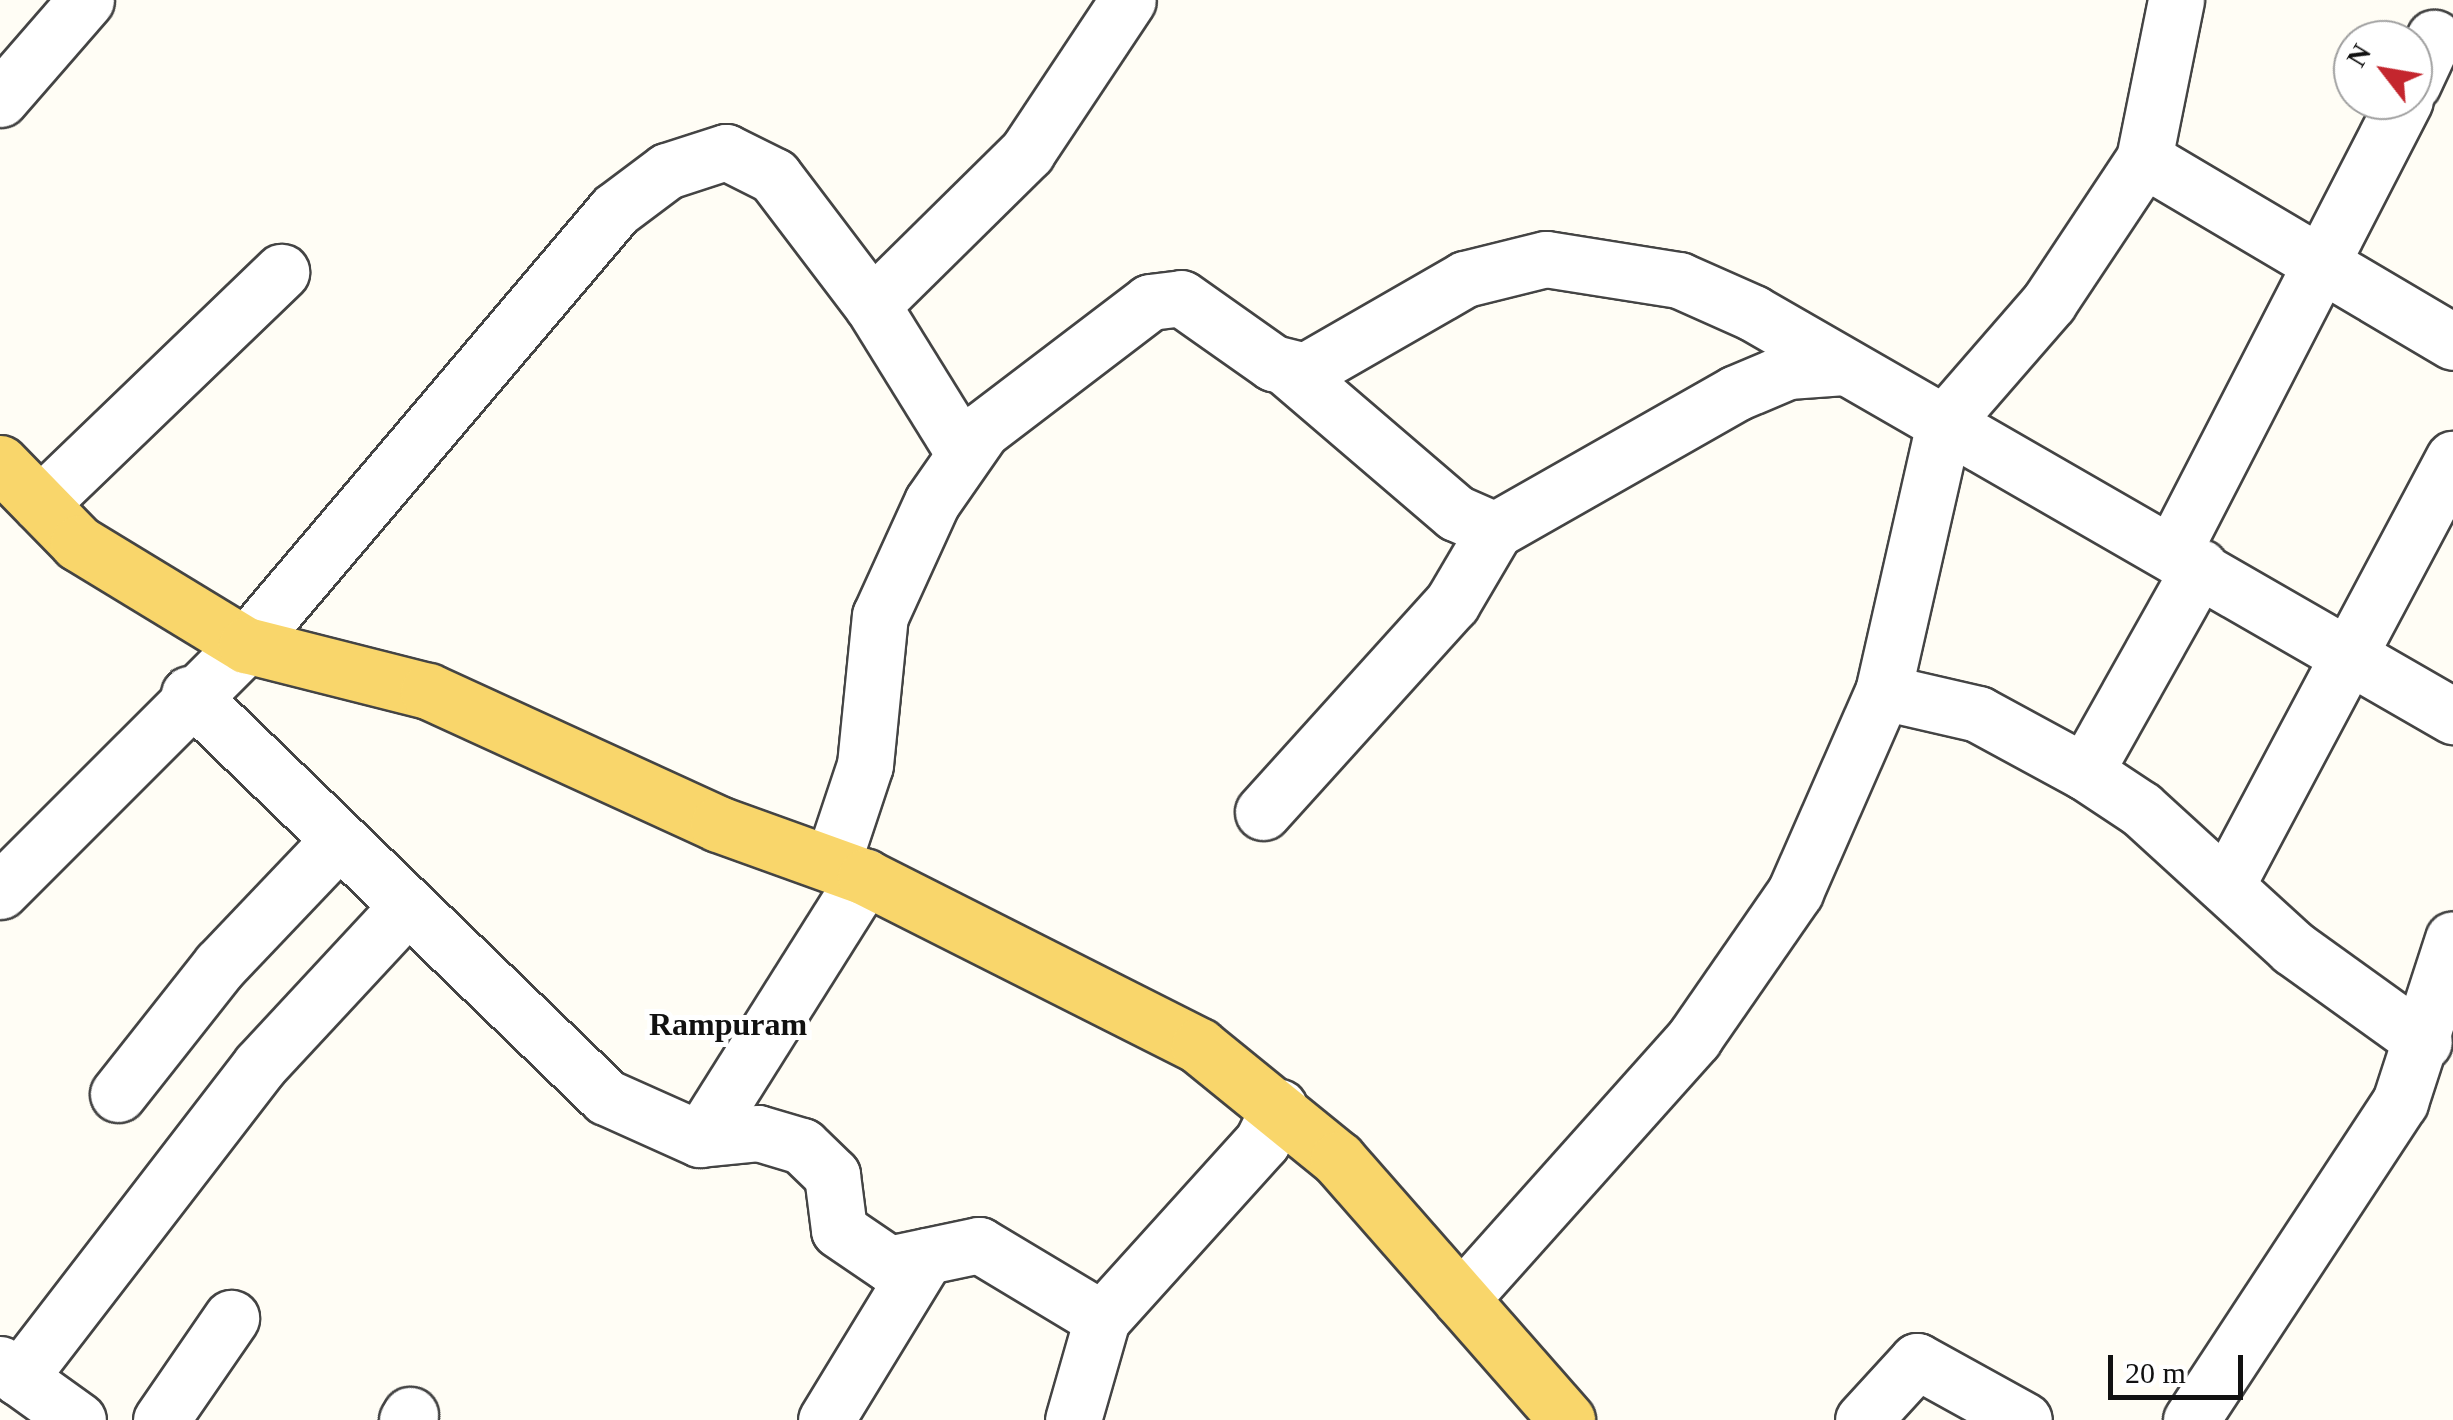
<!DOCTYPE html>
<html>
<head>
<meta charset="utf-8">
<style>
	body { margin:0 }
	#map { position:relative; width:2453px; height:1420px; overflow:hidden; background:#fffdf5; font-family:Georgia,serif }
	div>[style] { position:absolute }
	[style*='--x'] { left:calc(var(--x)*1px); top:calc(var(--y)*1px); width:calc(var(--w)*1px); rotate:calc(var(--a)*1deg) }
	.roads { filter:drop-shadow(2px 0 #444) drop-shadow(-2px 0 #444) drop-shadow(0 2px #444) drop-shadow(0 -2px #444) }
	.minor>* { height:55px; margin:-27.5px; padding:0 27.5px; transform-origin:27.5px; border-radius:27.5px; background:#fff }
	.major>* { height:55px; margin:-27.5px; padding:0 27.5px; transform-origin:27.5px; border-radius:27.5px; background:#f9d66b }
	span { translate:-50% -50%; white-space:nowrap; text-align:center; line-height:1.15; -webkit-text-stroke:10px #fff; paint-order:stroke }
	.quarter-label { font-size:32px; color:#111; font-weight:700 }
	.north { position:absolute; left:2333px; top:20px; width:100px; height:100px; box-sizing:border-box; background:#fff; border:2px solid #a0a0a0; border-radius:50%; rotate:301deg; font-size:28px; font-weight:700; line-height:40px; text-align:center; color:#111 }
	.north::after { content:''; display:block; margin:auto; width:35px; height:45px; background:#c4262e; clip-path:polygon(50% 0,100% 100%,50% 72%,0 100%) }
	.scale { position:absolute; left:2108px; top:1355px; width:135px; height:45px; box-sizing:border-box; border:5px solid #111; border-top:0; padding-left:12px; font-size:30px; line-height:35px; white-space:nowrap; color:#111; -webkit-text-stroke:8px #fff; paint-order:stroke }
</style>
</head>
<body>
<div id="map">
	<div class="roads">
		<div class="minor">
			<div style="--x:2413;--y:83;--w:50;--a:-65"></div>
			<div style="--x:0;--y:99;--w:131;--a:-49"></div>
			<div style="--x:2144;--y:159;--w:359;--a:30.6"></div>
			<div style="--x:872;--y:305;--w:218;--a:-44.6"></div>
			<div style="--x:1027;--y:152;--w:182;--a:-56.4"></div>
			<div style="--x:1289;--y:370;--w:220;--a:40.6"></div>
			<div style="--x:1456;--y:513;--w:43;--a:23.6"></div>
			<div style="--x:1495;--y:530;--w:277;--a:-29.6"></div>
			<div style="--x:1736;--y:393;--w:56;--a:-22.9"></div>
			<div style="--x:1788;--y:371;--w:56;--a:-4.1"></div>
			<div style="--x:40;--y:504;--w:335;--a:-43.9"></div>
			<div style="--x:2173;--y:551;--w:507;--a:-62.78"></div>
			<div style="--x:1883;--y:692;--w:98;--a:13"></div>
			<div style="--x:1978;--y:714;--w:122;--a:28.5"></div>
			<div style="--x:2085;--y:772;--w:67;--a:33.5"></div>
			<div style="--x:2141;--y:809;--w:206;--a:42.4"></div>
			<div style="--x:2293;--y:948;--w:161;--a:35.7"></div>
			<div style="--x:189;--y:694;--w:580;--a:44.02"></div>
			<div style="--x:606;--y:1097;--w:103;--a:24.1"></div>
			<div style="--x:700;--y:1139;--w:58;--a:-5.9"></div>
			<div style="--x:758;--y:1133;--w:46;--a:16.5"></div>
			<div style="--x:802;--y:1146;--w:42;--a:44"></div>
			<div style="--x:832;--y:1175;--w:55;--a:82.7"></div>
			<div style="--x:839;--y:1230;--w:60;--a:34.2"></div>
			<div style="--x:889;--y:1264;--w:92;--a:-11.9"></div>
			<div style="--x:979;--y:1245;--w:144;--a:31"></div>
			<div style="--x:2085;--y:772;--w:235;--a:-60.7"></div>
			<div style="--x:1263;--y:812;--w:282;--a:-47.9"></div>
			<div style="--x:1452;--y:603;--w:85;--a:-59.5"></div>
			<div style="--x:832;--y:864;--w:104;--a:-71.6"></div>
			<div style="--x:865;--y:765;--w:150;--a:-84.3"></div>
			<div style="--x:880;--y:616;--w:125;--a:-65.5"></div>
			<div style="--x:932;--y:502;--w:88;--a:-55.2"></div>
			<div style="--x:982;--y:430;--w:211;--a:-37.3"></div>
			<div style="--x:1150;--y:302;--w:31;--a:-7"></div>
			<div style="--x:1181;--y:298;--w:113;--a:35.2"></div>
			<div style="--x:1273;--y:363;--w:33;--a:14"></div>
			<div style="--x:1305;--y:371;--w:185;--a:-29.9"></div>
			<div style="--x:1465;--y:279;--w:83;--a:-13.9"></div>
			<div style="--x:1546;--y:259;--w:135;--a:9"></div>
			<div style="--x:1679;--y:280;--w:81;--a:24"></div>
			<div style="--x:1753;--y:313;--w:808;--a:29.93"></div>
			<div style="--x:2226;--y:886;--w:484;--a:-62"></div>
			<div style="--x:0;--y:891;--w:348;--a:-45"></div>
			<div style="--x:246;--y:645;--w:570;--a:-49.69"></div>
			<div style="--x:615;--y:210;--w:65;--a:-36.9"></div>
			<div style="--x:667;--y:171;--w:62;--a:-17.9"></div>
			<div style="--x:726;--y:152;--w:54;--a:26.6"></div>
			<div style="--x:774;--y:176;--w:162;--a:52.8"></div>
			<div style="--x:872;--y:305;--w:173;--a:58.2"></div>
			<div style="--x:118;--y:1094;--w:164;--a:-51.7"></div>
			<div style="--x:220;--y:965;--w:171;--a:-46.4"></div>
			<div style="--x:700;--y:1139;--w:310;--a:-57.8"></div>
			<div style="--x:1461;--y:1299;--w:350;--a:-48.2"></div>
			<div style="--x:1694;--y:1038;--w:178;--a:-55.3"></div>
			<div style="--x:1795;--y:892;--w:219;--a:-66.3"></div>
			<div style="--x:1883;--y:692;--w:276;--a:-77.2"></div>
			<div style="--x:1944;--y:423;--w:160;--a:-49"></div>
			<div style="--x:2049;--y:302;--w:172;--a:-56.4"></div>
			<div style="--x:2144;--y:159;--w:162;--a:-78.6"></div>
			<div style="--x:0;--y:1364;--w:96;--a:35.7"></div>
			<div style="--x:19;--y:1378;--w:395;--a:-52.4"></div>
			<div style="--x:260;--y:1065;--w:214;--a:-47.1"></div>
			<div style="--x:161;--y:1420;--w:124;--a:-55.5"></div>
			<div style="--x:407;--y:1420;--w:6;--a:-59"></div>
			<div style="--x:826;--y:1420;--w:192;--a:-58.6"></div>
			<div style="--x:1073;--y:1420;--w:105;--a:-74"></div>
			<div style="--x:1102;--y:1319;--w:239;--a:-47.9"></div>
			<div style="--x:1262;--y:1142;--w:39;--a:-64"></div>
			<div style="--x:1863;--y:1420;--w:80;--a:-47.5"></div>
			<div style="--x:1917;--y:1361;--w:122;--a:28.9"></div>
			<div style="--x:2191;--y:1420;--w:381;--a:-56.7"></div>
			<div style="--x:2400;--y:1102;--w:171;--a:-72"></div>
		</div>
		<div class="major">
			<div style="--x:0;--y:463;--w:112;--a:45.7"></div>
			<div style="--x:78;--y:543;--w:197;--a:31.3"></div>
			<div style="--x:246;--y:645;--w:188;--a:14.2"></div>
			<div style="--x:428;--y:691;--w:319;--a:24.6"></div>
			<div style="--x:718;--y:824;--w:156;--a:19.8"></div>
			<div style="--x:865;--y:877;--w:374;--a:26.8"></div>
			<div style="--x:1199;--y:1046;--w:179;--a:39.1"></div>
			<div style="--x:1338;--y:1159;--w:347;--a:48.7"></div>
		</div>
	</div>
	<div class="quarter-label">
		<span style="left:728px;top:1024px">Rampuram</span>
	</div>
	<div class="north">N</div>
	<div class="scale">20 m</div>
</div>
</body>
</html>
